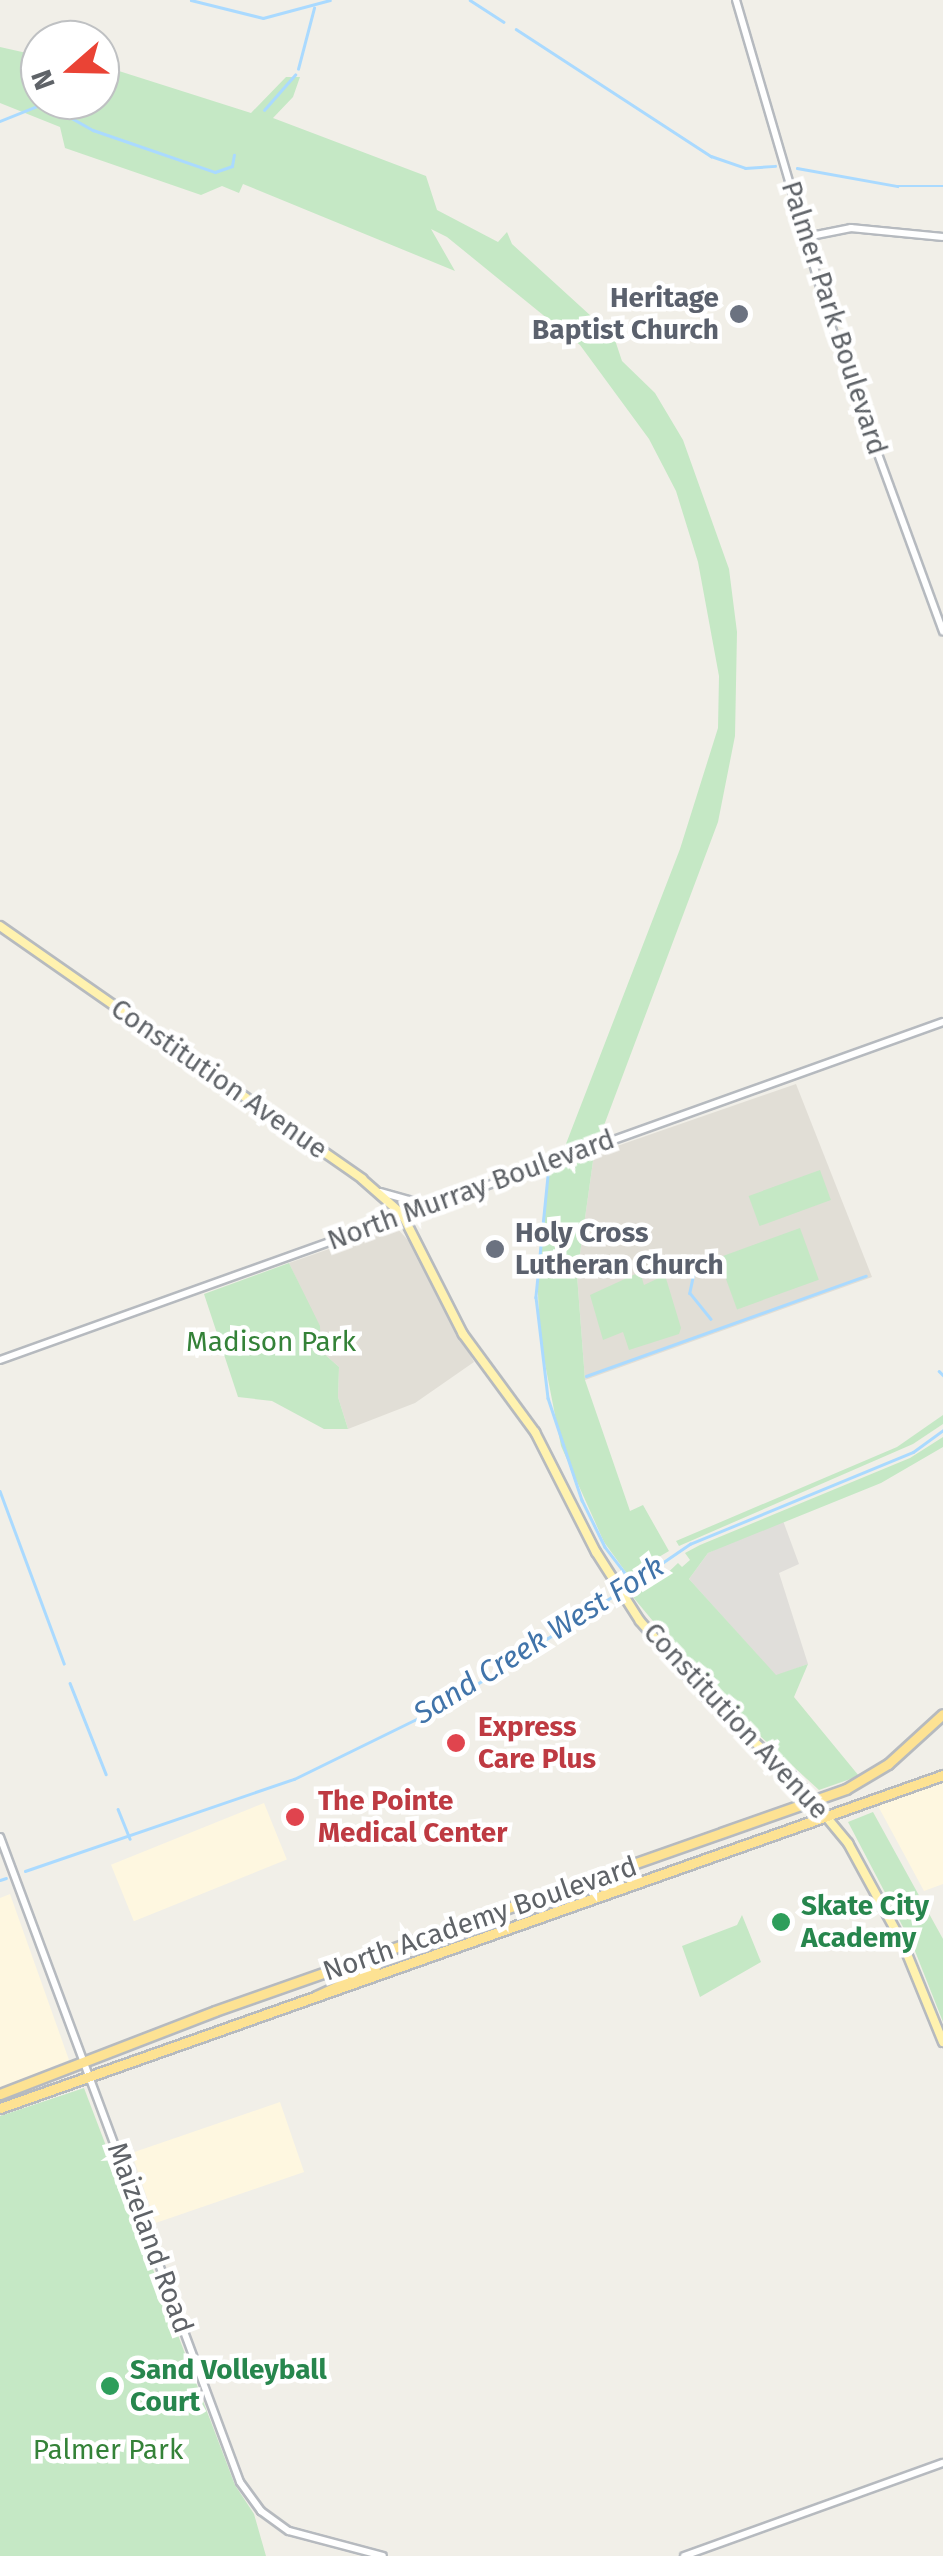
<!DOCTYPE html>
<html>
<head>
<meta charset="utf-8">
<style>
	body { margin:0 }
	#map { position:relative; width:943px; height:2556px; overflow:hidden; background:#f1efe8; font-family:"Fira Sans",sans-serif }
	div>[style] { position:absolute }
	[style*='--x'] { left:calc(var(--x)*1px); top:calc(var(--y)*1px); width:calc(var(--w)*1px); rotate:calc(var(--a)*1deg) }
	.commercial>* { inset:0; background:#fef7e0; transform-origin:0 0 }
	.industrial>* { inset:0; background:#e0deda }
	.education>* { inset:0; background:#e1ded6 }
	.green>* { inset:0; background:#c5e8c5; transform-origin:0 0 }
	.stream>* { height:2.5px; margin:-1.25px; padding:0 1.25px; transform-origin:1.25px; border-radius:1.25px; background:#aadaff }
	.roads { filter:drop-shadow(2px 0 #b6babf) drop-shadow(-2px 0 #b6babf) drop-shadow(0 2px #b6babf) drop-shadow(0 -2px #b6babf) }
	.secondary>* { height:6px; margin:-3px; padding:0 3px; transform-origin:3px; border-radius:3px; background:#fff }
	.primary>* { height:8px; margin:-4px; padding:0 4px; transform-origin:4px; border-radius:4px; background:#fff2af }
	.highway>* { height:9px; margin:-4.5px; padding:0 4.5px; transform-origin:4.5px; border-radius:4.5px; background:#fde293 }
	.dots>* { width:28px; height:28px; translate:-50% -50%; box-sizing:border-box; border:5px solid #fff; border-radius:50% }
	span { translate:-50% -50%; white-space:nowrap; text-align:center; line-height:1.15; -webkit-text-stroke:9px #fff; paint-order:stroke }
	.worship-label { font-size:28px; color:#5b616d; font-weight:700 }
	.right { translate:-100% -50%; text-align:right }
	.left { translate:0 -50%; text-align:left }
	.street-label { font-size:28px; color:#5f6368 }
	.park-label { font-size:28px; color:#348238 }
	.health-label { font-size:28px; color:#be3a42; font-weight:700 }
	.leisure-label { font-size:28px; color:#27864d; font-weight:700 }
	.water-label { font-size:30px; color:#4174aa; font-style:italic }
	.north { position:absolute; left:20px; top:20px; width:100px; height:100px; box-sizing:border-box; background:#fff; border:2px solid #bfc1c3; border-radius:50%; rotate:250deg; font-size:28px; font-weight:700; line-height:40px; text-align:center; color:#5f6368 }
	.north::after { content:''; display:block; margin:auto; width:35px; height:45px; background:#ea4335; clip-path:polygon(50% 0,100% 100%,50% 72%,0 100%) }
</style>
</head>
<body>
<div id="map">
	<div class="commercial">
		<div style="clip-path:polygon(943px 1783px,943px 1884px,924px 1891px,878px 1806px)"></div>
		<div style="left:264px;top:1803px;width:61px;height:165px;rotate:68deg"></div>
		<div style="clip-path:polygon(10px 1894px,69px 2060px,0 2088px,0 1898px)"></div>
		<div style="left:280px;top:2102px;width:74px;height:157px;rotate:71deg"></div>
	</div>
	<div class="industrial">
		<div style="clip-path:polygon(782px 1518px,799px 1564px,779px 1573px,808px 1664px,776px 1676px,689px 1579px,708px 1553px)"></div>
	</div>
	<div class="education">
		<div style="clip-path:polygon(796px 1084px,872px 1277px,585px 1380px,577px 1275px,594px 1154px)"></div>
		<div style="clip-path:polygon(395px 1226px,417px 1250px,474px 1362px,415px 1403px,348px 1429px,338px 1397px,339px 1367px,321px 1351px,320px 1329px,289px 1263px)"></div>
	</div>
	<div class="green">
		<div style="clip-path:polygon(0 47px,40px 56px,40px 100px,100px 100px,100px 65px,251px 113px,286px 77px,300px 77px,293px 97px,273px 118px,426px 176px,437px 210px,498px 242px,507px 232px,512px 244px,614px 337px,622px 361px,655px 393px,683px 440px,729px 569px,737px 632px,735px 736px,718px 822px,600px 1136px,564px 1149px,680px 849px,718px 728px,719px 676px,698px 562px,676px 491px,649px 439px,580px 345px,447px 237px,431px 229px,455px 271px,243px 184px,239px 193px,222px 186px,201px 195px,65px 148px,60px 127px,0 103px)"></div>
		<div style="clip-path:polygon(594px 1154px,577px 1275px,585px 1380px,630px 1511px,643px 1505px,669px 1551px,628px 1575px,604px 1542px,561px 1446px,540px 1338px,537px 1272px,548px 1170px)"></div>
		<div style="left:820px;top:1170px;width:32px;height:76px;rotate:70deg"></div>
		<div style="left:800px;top:1228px;width:55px;height:87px;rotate:70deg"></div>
		<div style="clip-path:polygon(289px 1263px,320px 1326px,321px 1351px,339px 1367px,338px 1397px,348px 1429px,324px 1429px,272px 1401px,238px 1397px,204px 1294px)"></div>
		<div style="clip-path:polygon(640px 1272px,644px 1285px,665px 1275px,681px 1328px,679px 1334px,629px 1350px,623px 1332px,603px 1340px,590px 1295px)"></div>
		<div style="clip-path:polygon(943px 1415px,943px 1424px,913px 1444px,679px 1546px,676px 1541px,897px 1447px)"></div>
		<div style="clip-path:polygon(943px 1437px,943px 1447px,881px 1483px,708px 1553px,689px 1579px,776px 1675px,808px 1664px,794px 1697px,859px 1776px,819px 1790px,710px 1690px,628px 1591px,658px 1582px,678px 1563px,682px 1567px,690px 1560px,685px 1553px,700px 1545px,910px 1458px)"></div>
		<div style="clip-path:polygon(873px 1812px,943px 1939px,943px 2022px,913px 1946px,848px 1822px)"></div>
		<div style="clip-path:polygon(742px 1915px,761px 1962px,700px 1997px,682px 1946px,737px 1925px)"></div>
		<div style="clip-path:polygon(84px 2088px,235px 2485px,254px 2514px,266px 2556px,0 2556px,0 2116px)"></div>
	</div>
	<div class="stream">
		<div style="--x:191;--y:0;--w:74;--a:14"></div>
		<div style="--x:263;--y:18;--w:69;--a:-15"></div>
		<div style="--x:470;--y:0;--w:40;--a:32.9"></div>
		<div style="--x:516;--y:29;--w:233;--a:33.1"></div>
		<div style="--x:711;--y:156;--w:36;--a:19"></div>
		<div style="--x:745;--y:168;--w:30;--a:-4"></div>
		<div style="--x:298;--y:69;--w:63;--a:-75.3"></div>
		<div style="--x:264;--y:110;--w:47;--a:-48.5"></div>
		<div style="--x:0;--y:121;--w:48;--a:-21.8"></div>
		<div style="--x:45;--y:103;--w:55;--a:29.4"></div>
		<div style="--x:93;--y:130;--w:129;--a:19"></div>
		<div style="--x:215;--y:172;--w:18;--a:-19"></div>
		<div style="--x:232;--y:166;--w:11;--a:-80"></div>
		<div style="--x:797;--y:168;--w:102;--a:10.2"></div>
		<div style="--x:897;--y:186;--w:46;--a:0"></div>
		<div style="--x:548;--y:1176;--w:122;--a:95.7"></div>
		<div style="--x:536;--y:1297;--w:102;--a:83.2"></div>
		<div style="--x:548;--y:1398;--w:108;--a:71.6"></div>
		<div style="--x:582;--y:1500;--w:52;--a:63.9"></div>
		<div style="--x:605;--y:1547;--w:44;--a:52.4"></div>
		<div style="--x:697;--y:1259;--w:35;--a:102"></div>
		<div style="--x:690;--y:1293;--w:33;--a:51"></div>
		<div style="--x:939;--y:1371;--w:6;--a:45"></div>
		<div style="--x:586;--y:1376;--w:297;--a:-19.7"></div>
		<div style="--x:0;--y:1491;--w:184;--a:69.6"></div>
		<div style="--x:624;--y:1589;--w:80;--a:-34.3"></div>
		<div style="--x:690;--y:1544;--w:241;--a:-22.4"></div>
		<div style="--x:913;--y:1452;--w:37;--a:-36"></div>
		<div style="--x:70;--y:1683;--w:98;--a:68.4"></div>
		<div style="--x:118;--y:1809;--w:32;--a:68"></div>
		<div style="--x:25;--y:1871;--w:284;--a:-18.9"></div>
		<div style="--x:294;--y:1779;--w:166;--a:-26.1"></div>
		<div style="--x:443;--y:1706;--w:208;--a:-32.9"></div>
		<div style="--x:0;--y:1880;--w:6;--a:-18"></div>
	</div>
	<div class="roads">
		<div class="secondary">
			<div style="--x:736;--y:0;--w:345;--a:73.7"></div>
			<div style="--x:833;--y:331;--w:320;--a:69.9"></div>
			<div style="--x:806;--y:237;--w:46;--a:-11.3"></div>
			<div style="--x:851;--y:228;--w:92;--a:5.6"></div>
			<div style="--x:380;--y:1192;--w:49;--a:15.5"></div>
			<div style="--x:0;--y:1360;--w:1002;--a:-19.72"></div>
			<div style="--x:0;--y:1837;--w:688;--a:69.59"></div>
			<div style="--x:240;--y:2482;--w:36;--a:54"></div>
			<div style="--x:261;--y:2511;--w:34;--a:36"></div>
			<div style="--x:289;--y:2531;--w:97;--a:14.9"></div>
			<div style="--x:684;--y:2556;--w:275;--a:-19.8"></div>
		</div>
		<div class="primary">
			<div style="--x:0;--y:926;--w:442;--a:34.9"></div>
			<div style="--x:362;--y:1179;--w:53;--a:41.2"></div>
			<div style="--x:402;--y:1214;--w:135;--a:63.1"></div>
			<div style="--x:463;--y:1334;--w:122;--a:53.7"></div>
			<div style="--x:535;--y:1432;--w:135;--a:63.1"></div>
			<div style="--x:596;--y:1552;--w:82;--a:57.5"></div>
			<div style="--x:640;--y:1621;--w:108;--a:48.8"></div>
			<div style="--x:711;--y:1702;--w:113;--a:42.5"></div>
			<div style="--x:794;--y:1778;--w:85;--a:50.3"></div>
			<div style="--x:848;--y:1843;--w:115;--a:61.4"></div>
			<div style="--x:903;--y:1944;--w:106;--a:67.8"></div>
		</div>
		<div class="highway">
			<div style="--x:316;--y:1996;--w:63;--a:-24.5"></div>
			<div style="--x:373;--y:1970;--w:23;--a:-56"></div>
			<div style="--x:0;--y:2094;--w:230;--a:-21.1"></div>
			<div style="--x:215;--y:2011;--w:669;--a:-19.38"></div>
			<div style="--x:846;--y:1789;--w:49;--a:-30.8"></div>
			<div style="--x:888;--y:1764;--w:74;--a:-42.3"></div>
			<div style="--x:0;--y:2108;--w:1000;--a:-19.45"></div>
		</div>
	</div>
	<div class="dots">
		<div style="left:739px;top:314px;background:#6b7280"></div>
		<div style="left:495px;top:1249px;background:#6b7280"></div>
		<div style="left:456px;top:1743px;background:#e0444e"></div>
		<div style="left:295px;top:1817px;background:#e0444e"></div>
		<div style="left:781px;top:1922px;background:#2e9e5b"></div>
		<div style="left:110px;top:2386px;background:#2e9e5b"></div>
	</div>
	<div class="worship-label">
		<span class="right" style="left:719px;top:314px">Heritage<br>Baptist Church</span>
		<span class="left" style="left:515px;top:1249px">Holy Cross<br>Lutheran Church</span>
	</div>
	<div class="street-label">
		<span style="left:834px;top:318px;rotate:72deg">Palmer Park Boulevard</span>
		<span style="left:219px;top:1079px;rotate:35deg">Constitution Avenue</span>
		<span style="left:471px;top:1190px;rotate:-20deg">North Murray Boulevard</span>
		<span style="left:736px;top:1721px;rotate:47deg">Constitution Avenue</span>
		<span style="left:480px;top:1919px;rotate:-19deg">North Academy Boulevard</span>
		<span style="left:150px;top:2238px;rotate:70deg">Maizeland Road</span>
	</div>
	<div class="park-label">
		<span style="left:271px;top:1342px">Madison Park</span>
		<span style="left:108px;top:2450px">Palmer Park</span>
	</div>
	<div class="health-label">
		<span class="left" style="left:478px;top:1743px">Express<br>Care Plus</span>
		<span class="left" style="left:318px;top:1817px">The Pointe<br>Medical Center</span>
	</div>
	<div class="leisure-label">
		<span class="left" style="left:801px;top:1922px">Skate City<br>Academy</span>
		<span class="left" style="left:130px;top:2386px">Sand Volleyball<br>Court</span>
	</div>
	<div class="water-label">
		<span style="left:539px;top:1640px;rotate:-32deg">Sand Creek West Fork</span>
	</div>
	<div class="north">N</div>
</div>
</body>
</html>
